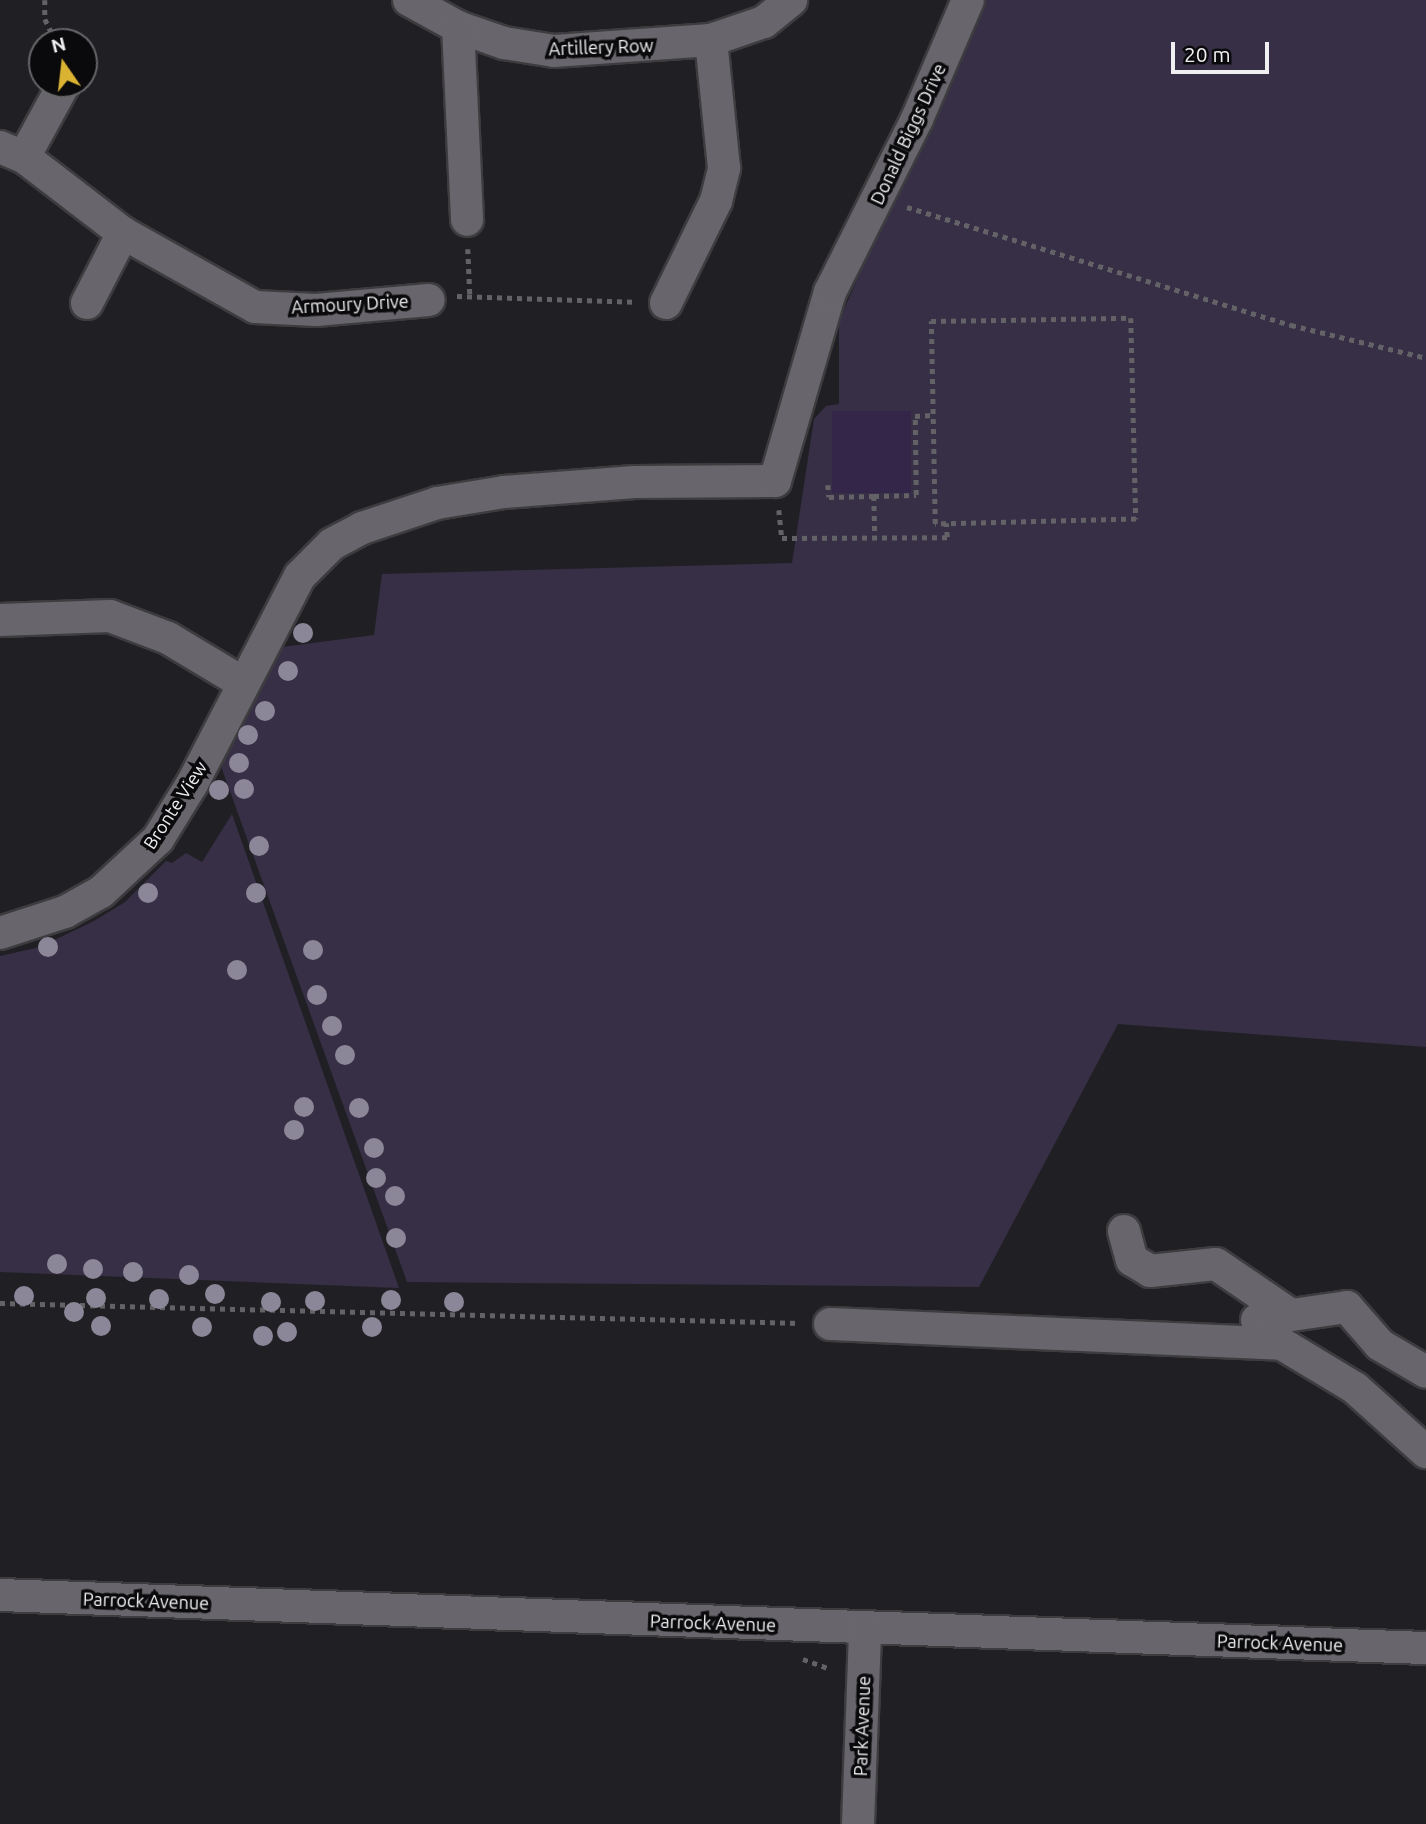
<!DOCTYPE html>
<html>
<head>
<meta charset="utf-8">
<style>
	body { margin:0 }
	#map { position:relative; width:1426px; height:1824px; overflow:hidden; background:#201f24; font-family:Ubuntu,sans-serif }
	div>[style] { position:absolute }
	[style*='--x'] { left:calc(var(--x)*1px); top:calc(var(--y)*1px); width:calc(var(--w)*1px); rotate:calc(var(--a)*1deg) }
	.green>* { inset:0; background:#372f45 }
	.building>* { inset:0; background:#342649; transform-origin:0 0 }
	.path>* { height:4.5px; margin-top:-2.25px; transform-origin:0; background:repeating-linear-gradient(90deg,#636266 0 5px,transparent 0 10px) }
	.roads { filter:drop-shadow(2px 0 #3d3c3f) drop-shadow(-2px 0 #3d3c3f) drop-shadow(0 2px #3d3c3f) drop-shadow(0 -2px #3d3c3f) }
	.minor>* { height:32px; margin:-16px; padding:0 16px; transform-origin:16px; border-radius:16px; background:#68666c }
	.trees>* { width:20px; height:20px; margin:-10px; border-radius:50%; background:#8c8798 }
	span { translate:-50% -50%; white-space:nowrap; text-align:center; line-height:1.15; -webkit-text-stroke:7px #0a090b; paint-order:stroke }
	.street-label { font-size:18px; color:#f0eff2 }
	.north { position:absolute; left:28px; top:28px; width:70px; height:70px; box-sizing:border-box; background:#0a090b; border:2px solid #666567; border-radius:50%; rotate:346deg; font-size:19px; font-weight:700; line-height:28px; text-align:center; color:#f0eff2 }
	.north::after { content:''; display:block; margin:auto; width:24px; height:32px; background:#dab333; clip-path:polygon(50% 0,100% 100%,50% 72%,0 100%) }
	.scale { position:absolute; left:1171px; top:42px; width:98px; height:32px; box-sizing:border-box; border:4px solid #f0eff2; border-top:0; padding-left:9px; font-size:21px; line-height:24px; white-space:nowrap; color:#f0eff2; -webkit-text-stroke:5px #0a090b; paint-order:stroke }
</style>
</head>
<body>
<div id="map">
	<div class="green">
		<div style="clip-path:polygon(980px 0,1426px 0,1426px 1047px,1118px 1024px,979px 1287px,407px 1282px,218px 758px,274px 648px,374px 635px,382px 574px,792px 563px,814px 419px,826px 406px,839px 404px,839px 321px)"></div>
		<div style="clip-path:polygon(232px 814px,399px 1288px,0 1272px,0 956px,40px 947px,94px 921px,125px 902px,166px 861px,172px 863px,186px 853px,202px 862px)"></div>
	</div>
	<div class="building">
		<div style="left:832px;top:411px;width:79px;height:82px"></div>
	</div>
	<div class="path">
		<div style="--x:45;--y:0;--w:19;--a:90"></div>
		<div style="--x:45;--y:19;--w:25;--a:64"></div>
		<div style="--x:907;--y:207;--w:402;--a:17.1"></div>
		<div style="--x:1291;--y:325;--w:139;--a:13.7"></div>
		<div style="--x:468;--y:249;--w:46;--a:87.5"></div>
		<div style="--x:457;--y:296;--w:177;--a:1.9"></div>
		<div style="--x:1131;--y:318;--w:201;--a:88.6"></div>
		<div style="--x:1136;--y:519;--w:201;--a:178.6"></div>
		<div style="--x:935;--y:524;--w:203;--a:-91.1"></div>
		<div style="--x:931;--y:321;--w:200;--a:-0.9"></div>
		<div style="--x:828;--y:485;--w:12;--a:85"></div>
		<div style="--x:829;--y:497;--w:45;--a:-1.3"></div>
		<div style="--x:874;--y:496;--w:41;--a:88.6"></div>
		<div style="--x:874;--y:496;--w:42;--a:-1.4"></div>
		<div style="--x:916;--y:495;--w:79;--a:-90.7"></div>
		<div style="--x:915;--y:416;--w:17;--a:-3"></div>
		<div style="--x:779;--y:510;--w:28;--a:84"></div>
		<div style="--x:782;--y:538;--w:165;--a:-0.3"></div>
		<div style="--x:947;--y:537;--w:14;--a:-94"></div>
		<div style="--x:0;--y:1303;--w:800;--a:1.43"></div>
		<div style="--x:803;--y:1659;--w:29;--a:20"></div>
	</div>
	<div class="roads">
		<div class="minor">
			<div style="--x:409;--y:0;--w:56;--a:28.9"></div>
			<div style="--x:458;--y:27;--w:49;--a:19.2"></div>
			<div style="--x:504;--y:43;--w:51;--a:9.1"></div>
			<div style="--x:554;--y:51;--w:157;--a:-4"></div>
			<div style="--x:711;--y:40;--w:56;--a:-18.8"></div>
			<div style="--x:764;--y:22;--w:35;--a:-39"></div>
			<div style="--x:458;--y:27;--w:193;--a:87.3"></div>
			<div style="--x:0;--y:147;--w:26;--a:23"></div>
			<div style="--x:24;--y:157;--w:125;--a:37.5"></div>
			<div style="--x:123;--y:233;--w:151;--a:29.3"></div>
			<div style="--x:255;--y:307;--w:61;--a:2.8"></div>
			<div style="--x:316;--y:310;--w:113;--a:-5.1"></div>
			<div style="--x:24;--y:157;--w:83;--a:-61.3"></div>
			<div style="--x:87;--y:303;--w:79;--a:-62.8"></div>
			<div style="--x:666;--y:303;--w:114;--a:-63.9"></div>
			<div style="--x:716;--y:201;--w:34;--a:-76"></div>
			<div style="--x:724;--y:168;--w:129;--a:-95.8"></div>
			<div style="--x:0;--y:620;--w:110;--a:-2.1"></div>
			<div style="--x:110;--y:616;--w:62;--a:20.8"></div>
			<div style="--x:168;--y:638;--w:87;--a:31"></div>
			<div style="--x:0;--y:933;--w:68;--a:-17.9"></div>
			<div style="--x:65;--y:912;--w:41;--a:-29.1"></div>
			<div style="--x:101;--y:892;--w:78;--a:-42.9"></div>
			<div style="--x:158;--y:839;--w:65;--a:-58.3"></div>
			<div style="--x:192;--y:784;--w:234;--a:-62.6"></div>
			<div style="--x:300;--y:576;--w:45;--a:-45"></div>
			<div style="--x:332;--y:544;--w:34;--a:-28"></div>
			<div style="--x:362;--y:528;--w:79;--a:-18.4"></div>
			<div style="--x:437;--y:503;--w:68;--a:-9.3"></div>
			<div style="--x:504;--y:492;--w:131;--a:-4.4"></div>
			<div style="--x:635;--y:482;--w:140;--a:-0.4"></div>
			<div style="--x:775;--y:481;--w:197;--a:-73.8"></div>
			<div style="--x:830;--y:292;--w:194;--a:-63.3"></div>
			<div style="--x:917;--y:119;--w:129;--a:-66.8"></div>
			<div style="--x:1124;--y:1231;--w:30;--a:75"></div>
			<div style="--x:1132;--y:1260;--w:21;--a:31"></div>
			<div style="--x:1150;--y:1271;--w:66;--a:-6.1"></div>
			<div style="--x:1216;--y:1264;--w:91;--a:34.2"></div>
			<div style="--x:1257;--y:1320;--w:91;--a:-8.2"></div>
			<div style="--x:1347;--y:1307;--w:50;--a:49"></div>
			<div style="--x:1380;--y:1345;--w:53;--a:30.4"></div>
			<div style="--x:830;--y:1324;--w:452;--a:2.5"></div>
			<div style="--x:1282;--y:1344;--w:85;--a:31.1"></div>
			<div style="--x:1355;--y:1388;--w:96;--a:42"></div>
			<div style="--x:0;--y:1595;--w:1427;--a:2.13"></div>
			<div style="--x:858;--y:1824;--w:195;--a:-87.9"></div>
		</div>
	</div>
	<div class="trees">
		<div style="left:303px;top:633px"></div>
		<div style="left:288px;top:671px"></div>
		<div style="left:265px;top:711px"></div>
		<div style="left:248px;top:735px"></div>
		<div style="left:239px;top:763px"></div>
		<div style="left:244px;top:789px"></div>
		<div style="left:219px;top:790px"></div>
		<div style="left:259px;top:846px"></div>
		<div style="left:148px;top:893px"></div>
		<div style="left:256px;top:893px"></div>
		<div style="left:48px;top:947px"></div>
		<div style="left:313px;top:950px"></div>
		<div style="left:237px;top:970px"></div>
		<div style="left:317px;top:995px"></div>
		<div style="left:332px;top:1026px"></div>
		<div style="left:345px;top:1055px"></div>
		<div style="left:304px;top:1107px"></div>
		<div style="left:359px;top:1108px"></div>
		<div style="left:294px;top:1130px"></div>
		<div style="left:374px;top:1148px"></div>
		<div style="left:376px;top:1178px"></div>
		<div style="left:395px;top:1196px"></div>
		<div style="left:396px;top:1238px"></div>
		<div style="left:57px;top:1264px"></div>
		<div style="left:93px;top:1269px"></div>
		<div style="left:133px;top:1272px"></div>
		<div style="left:189px;top:1275px"></div>
		<div style="left:215px;top:1294px"></div>
		<div style="left:24px;top:1296px"></div>
		<div style="left:96px;top:1298px"></div>
		<div style="left:159px;top:1299px"></div>
		<div style="left:391px;top:1300px"></div>
		<div style="left:315px;top:1301px"></div>
		<div style="left:271px;top:1302px"></div>
		<div style="left:454px;top:1302px"></div>
		<div style="left:74px;top:1312px"></div>
		<div style="left:101px;top:1326px"></div>
		<div style="left:202px;top:1327px"></div>
		<div style="left:372px;top:1327px"></div>
		<div style="left:287px;top:1332px"></div>
		<div style="left:263px;top:1336px"></div>
	</div>
	<div class="street-label">
		<span style="left:601px;top:47px;rotate:-2deg">Artillery Row</span>
		<span style="left:908px;top:134px;rotate:-65deg">Donald Biggs Drive</span>
		<span style="left:350px;top:304px;rotate:-3deg">Armoury Drive</span>
		<span style="left:175px;top:805px;rotate:-57deg">Bronte View</span>
		<span style="left:146px;top:1601px;rotate:2deg">Parrock Avenue</span>
		<span style="left:713px;top:1623px;rotate:2deg">Parrock Avenue</span>
		<span style="left:1280px;top:1643px;rotate:2deg">Parrock Avenue</span>
		<span style="left:862px;top:1726px;rotate:-88deg">Park Avenue</span>
	</div>
	<div class="north">N</div>
	<div class="scale">20 m</div>
</div>
</body>
</html>
